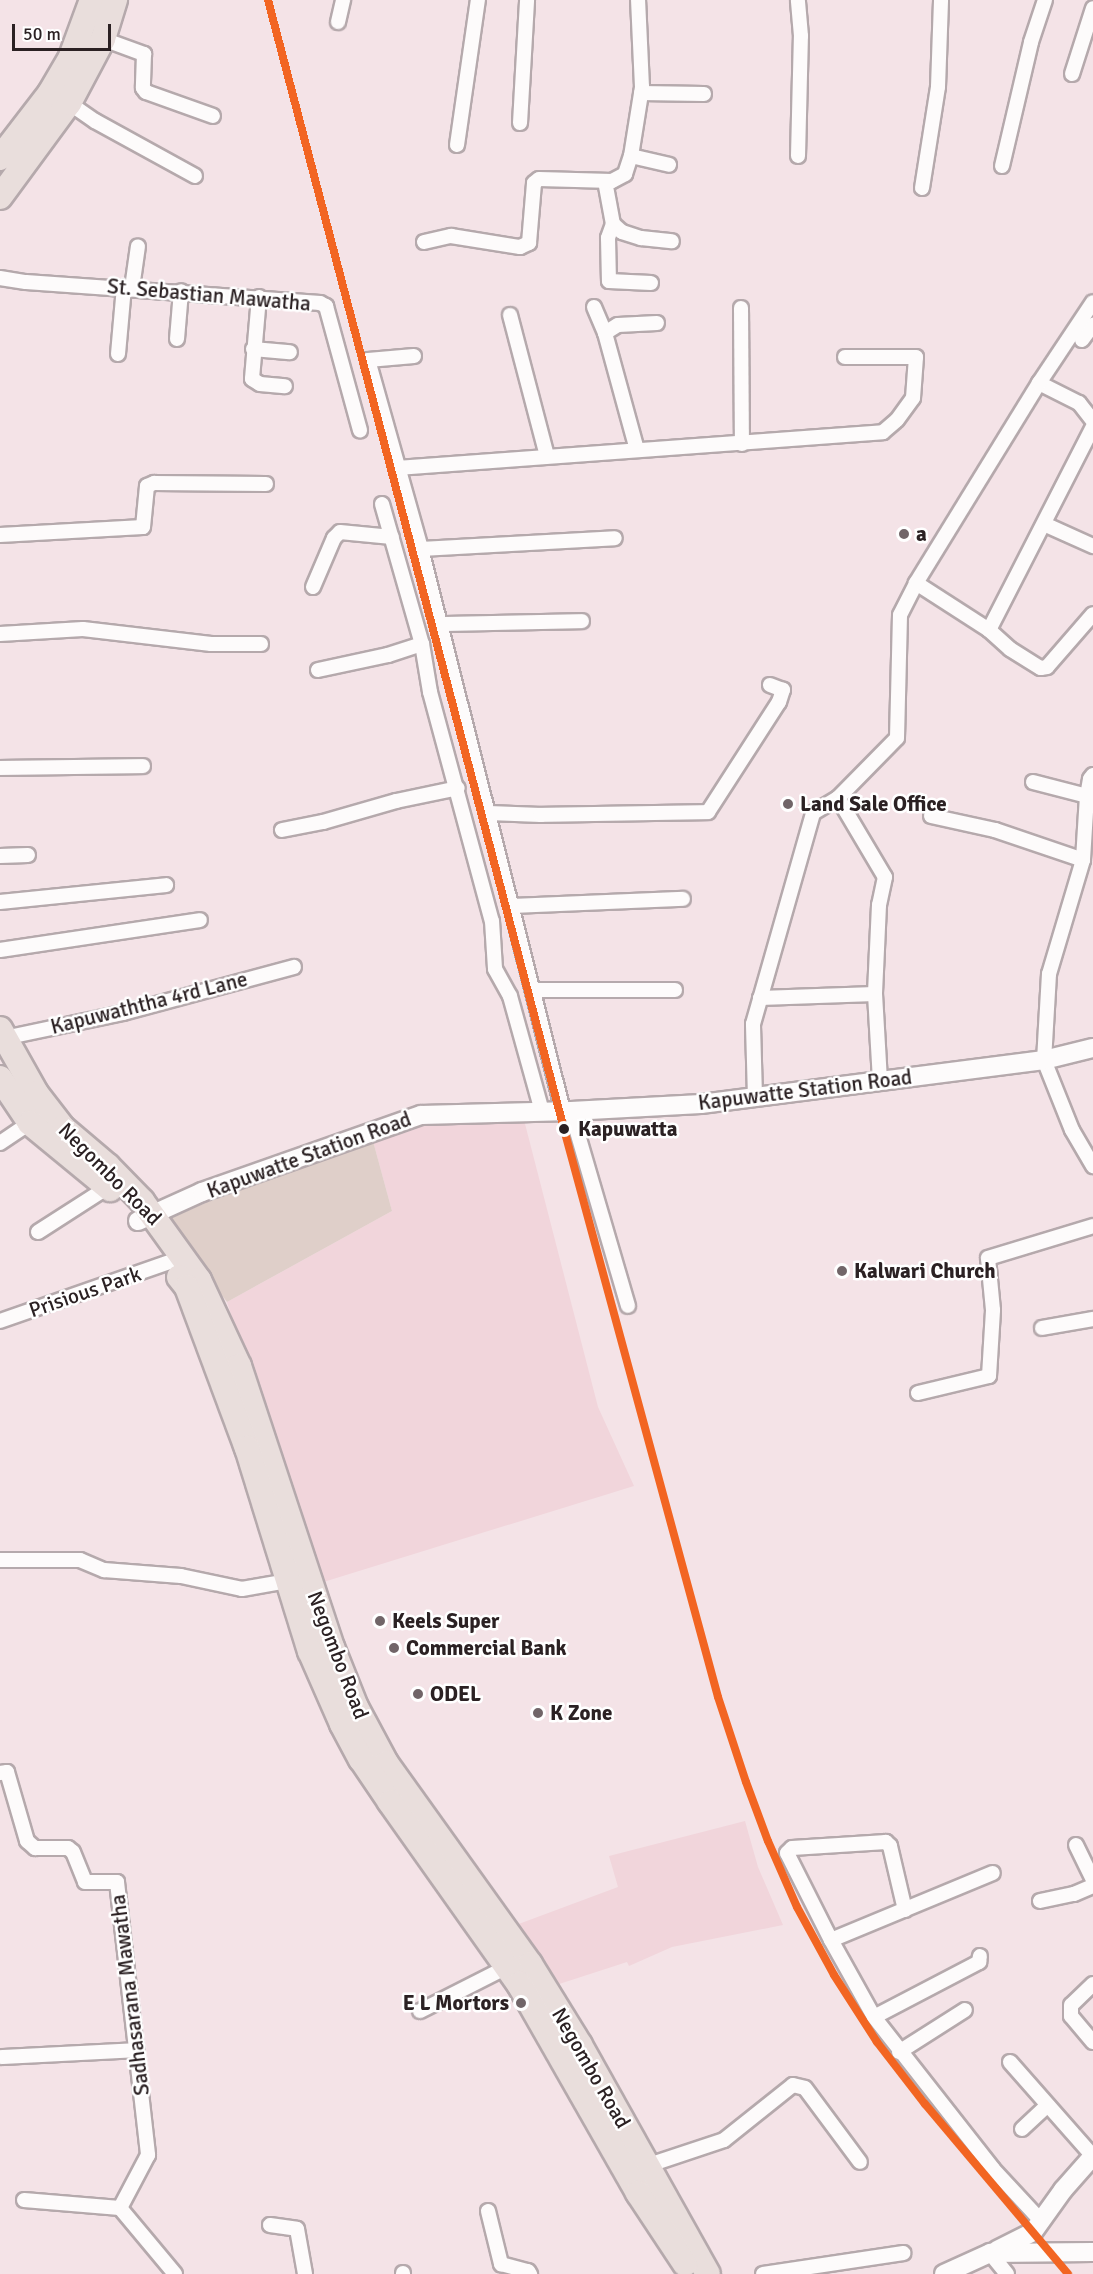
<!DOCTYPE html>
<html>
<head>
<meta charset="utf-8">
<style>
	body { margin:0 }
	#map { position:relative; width:1093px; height:2274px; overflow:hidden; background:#f4e3e7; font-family:Signika,sans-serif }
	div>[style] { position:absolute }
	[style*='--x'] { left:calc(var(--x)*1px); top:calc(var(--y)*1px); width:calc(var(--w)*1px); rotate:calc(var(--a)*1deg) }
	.built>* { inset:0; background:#f1d5db }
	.green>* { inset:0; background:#dfcfc9 }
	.roads { filter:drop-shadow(2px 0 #b5a9ac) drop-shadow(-2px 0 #b5a9ac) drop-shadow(0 2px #b5a9ac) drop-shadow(0 -2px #b5a9ac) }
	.minor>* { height:14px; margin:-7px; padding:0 7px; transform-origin:7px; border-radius:7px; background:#fdfbfb }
	.tertiary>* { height:18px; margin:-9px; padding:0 9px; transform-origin:9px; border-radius:9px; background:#fdfbfb }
	.trunk>* { height:24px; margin:-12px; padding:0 12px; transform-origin:12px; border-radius:12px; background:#e9dedc }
	.rail-1>* { height:8px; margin:-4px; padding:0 4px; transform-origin:4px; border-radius:4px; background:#f26522 }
	.dots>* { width:16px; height:16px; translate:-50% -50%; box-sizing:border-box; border:3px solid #fff; border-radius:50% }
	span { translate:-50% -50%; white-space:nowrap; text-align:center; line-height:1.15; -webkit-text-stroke:5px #fff; paint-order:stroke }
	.street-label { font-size:21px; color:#2b2123 }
	.poi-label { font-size:21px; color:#2b2123; font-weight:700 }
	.left { translate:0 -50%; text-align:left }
	.right { translate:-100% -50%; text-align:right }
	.stop-label { font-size:21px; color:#2b2123; font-weight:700 }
	.scale { position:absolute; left:12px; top:24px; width:99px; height:27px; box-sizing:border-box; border:3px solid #2b2123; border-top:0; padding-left:8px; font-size:18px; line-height:21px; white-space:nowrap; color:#2b2123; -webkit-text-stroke:4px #fff; paint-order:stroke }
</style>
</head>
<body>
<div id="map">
	<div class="built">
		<div style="clip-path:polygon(523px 1116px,598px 1407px,634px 1486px,317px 1584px,227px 1302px,392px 1211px,373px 1141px,428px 1121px)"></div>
		<div style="clip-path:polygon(745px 1821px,758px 1867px,783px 1925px,672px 1947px,629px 1966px,627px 1962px,553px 1986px,516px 1925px,618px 1887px,609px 1856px)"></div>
	</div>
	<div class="green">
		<div style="clip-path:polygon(373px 1141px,392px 1211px,227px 1302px,166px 1220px,294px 1165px)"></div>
	</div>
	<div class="roads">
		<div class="minor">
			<div style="--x:338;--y:22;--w:23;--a:-77"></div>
			<div style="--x:103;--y:39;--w:44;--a:20.1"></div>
			<div style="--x:144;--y:54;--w:34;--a:92"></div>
			<div style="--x:143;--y:88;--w:5;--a:53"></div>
			<div style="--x:146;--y:92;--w:71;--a:19.7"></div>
			<div style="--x:1072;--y:74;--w:69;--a:-72.3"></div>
			<div style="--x:641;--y:93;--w:63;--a:0.9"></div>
			<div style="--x:69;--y:103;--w:32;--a:35"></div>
			<div style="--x:95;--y:121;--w:114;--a:28.8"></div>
			<div style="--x:520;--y:123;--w:123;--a:-86.7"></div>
			<div style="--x:457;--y:145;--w:147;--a:-81.8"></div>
			<div style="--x:631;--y:156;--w:39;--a:13"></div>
			<div style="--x:798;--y:156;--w:120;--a:-88.6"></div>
			<div style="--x:801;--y:36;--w:36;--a:-95"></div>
			<div style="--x:1002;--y:166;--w:127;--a:-76.8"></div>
			<div style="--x:1031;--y:42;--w:44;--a:-71.6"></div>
			<div style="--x:605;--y:181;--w:44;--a:79.5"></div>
			<div style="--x:613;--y:224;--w:12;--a:42"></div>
			<div style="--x:622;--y:232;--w:20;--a:18"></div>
			<div style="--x:641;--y:238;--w:31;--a:6"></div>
			<div style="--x:922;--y:188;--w:102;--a:-81"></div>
			<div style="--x:938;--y:87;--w:87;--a:-88"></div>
			<div style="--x:613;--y:224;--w:15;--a:110"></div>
			<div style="--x:608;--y:238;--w:43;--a:88.7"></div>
			<div style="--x:609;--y:281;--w:42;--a:2.7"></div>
			<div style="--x:424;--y:242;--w:28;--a:-13"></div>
			<div style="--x:451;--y:236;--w:70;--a:9.1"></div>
			<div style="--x:520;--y:247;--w:10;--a:-24"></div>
			<div style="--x:529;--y:243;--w:60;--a:-85.2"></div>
			<div style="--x:534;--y:183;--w:6;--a:-39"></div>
			<div style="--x:539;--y:179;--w:73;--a:1.6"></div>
			<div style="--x:612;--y:181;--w:15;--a:-28"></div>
			<div style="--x:625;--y:174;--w:19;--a:-72"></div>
			<div style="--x:631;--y:156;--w:70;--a:-80.9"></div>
			<div style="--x:642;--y:87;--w:87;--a:-92.6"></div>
			<div style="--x:0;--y:278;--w:26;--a:9"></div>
			<div style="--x:26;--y:282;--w:295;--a:4.1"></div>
			<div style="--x:320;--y:303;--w:7;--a:27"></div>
			<div style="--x:326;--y:306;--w:129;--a:74.7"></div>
			<div style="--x:132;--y:288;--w:42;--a:-81.9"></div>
			<div style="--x:259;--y:297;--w:82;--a:94.9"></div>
			<div style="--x:252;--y:379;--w:9;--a:32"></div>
			<div style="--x:260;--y:384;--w:25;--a:5"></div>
			<div style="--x:594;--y:307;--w:28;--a:67"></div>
			<div style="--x:605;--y:333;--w:121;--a:74.7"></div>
			<div style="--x:741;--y:308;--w:136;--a:89.6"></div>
			<div style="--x:510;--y:315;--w:146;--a:75.3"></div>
			<div style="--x:605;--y:333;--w:15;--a:-32"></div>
			<div style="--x:618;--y:325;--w:39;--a:-3"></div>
			<div style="--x:177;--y:339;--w:48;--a:-85.2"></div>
			<div style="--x:1082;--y:340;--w:19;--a:-54"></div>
			<div style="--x:253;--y:349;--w:37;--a:5"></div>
			<div style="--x:118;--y:354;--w:67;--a:-84.9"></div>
			<div style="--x:414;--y:356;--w:46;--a:175"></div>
			<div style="--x:368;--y:360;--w:196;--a:74.3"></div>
			<div style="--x:421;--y:549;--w:580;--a:75.82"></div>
			<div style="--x:1039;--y:383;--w:45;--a:26.6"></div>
			<div style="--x:1079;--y:403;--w:23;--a:52"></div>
			<div style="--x:397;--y:468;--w:487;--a:-4.2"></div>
			<div style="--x:883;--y:432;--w:18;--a:-41"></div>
			<div style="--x:897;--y:420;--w:27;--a:-54"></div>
			<div style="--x:913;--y:398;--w:41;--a:-85.8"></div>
			<div style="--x:916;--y:357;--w:71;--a:180"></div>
			<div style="--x:382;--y:504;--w:146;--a:74.1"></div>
			<div style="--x:422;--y:644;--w:49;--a:80.5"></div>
			<div style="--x:430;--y:692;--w:237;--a:74.9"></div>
			<div style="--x:492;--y:921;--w:48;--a:86.4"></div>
			<div style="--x:495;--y:969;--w:31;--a:61"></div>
			<div style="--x:510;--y:996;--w:119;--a:74.5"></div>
			<div style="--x:1044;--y:524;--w:54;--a:24.2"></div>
			<div style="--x:0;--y:535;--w:143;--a:-3.2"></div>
			<div style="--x:143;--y:527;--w:41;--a:-84.4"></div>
			<div style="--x:147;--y:486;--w:8;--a:-23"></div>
			<div style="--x:154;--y:483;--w:112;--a:0.5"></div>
			<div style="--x:421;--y:549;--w:194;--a:-3.2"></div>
			<div style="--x:916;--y:583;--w:87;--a:32.8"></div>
			<div style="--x:989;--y:630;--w:228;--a:-62.9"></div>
			<div style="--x:313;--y:587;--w:53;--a:-66.8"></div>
			<div style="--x:334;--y:538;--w:8;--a:-45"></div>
			<div style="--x:340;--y:532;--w:52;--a:5.5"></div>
			<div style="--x:440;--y:624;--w:142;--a:-1.2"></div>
			<div style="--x:989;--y:630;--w:28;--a:42"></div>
			<div style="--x:1010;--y:649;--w:36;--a:32"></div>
			<div style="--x:1041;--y:668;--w:6;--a:-9"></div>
			<div style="--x:1047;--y:667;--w:70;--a:-49"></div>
			<div style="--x:0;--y:634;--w:83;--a:-3.4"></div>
			<div style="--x:83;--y:629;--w:129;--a:6.7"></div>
			<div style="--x:211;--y:644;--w:50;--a:0"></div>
			<div style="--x:318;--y:670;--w:72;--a:-12.1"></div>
			<div style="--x:388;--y:655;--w:36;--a:-18"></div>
			<div style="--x:0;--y:768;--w:143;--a:-0.8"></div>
			<div style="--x:1093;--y:775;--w:5;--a:127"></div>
			<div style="--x:1090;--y:779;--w:17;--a:100"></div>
			<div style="--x:1087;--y:796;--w:64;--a:93.6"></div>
			<div style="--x:1083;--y:860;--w:119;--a:106.6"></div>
			<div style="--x:1049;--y:974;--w:86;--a:93.3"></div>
			<div style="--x:1044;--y:1060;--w:75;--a:68.2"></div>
			<div style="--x:1072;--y:1130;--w:42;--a:59.7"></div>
			<div style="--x:1033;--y:782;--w:56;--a:14.5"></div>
			<div style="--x:838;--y:798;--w:92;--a:59.3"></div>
			<div style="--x:885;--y:877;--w:29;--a:102"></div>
			<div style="--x:879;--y:905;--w:89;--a:92.6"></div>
			<div style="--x:875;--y:994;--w:86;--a:86.7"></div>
			<div style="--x:489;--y:813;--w:52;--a:2.2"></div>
			<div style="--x:541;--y:815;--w:167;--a:-1"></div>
			<div style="--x:708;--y:812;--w:131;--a:-57.2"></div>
			<div style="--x:779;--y:702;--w:13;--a:-72"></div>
			<div style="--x:783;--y:690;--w:14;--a:-159"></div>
			<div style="--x:931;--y:816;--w:66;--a:12.3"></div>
			<div style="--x:995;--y:830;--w:93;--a:18.8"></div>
			<div style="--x:282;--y:830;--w:42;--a:-11"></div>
			<div style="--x:323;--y:822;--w:76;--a:-16"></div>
			<div style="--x:396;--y:801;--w:63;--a:-11.8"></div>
			<div style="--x:0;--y:856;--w:28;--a:-2"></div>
			<div style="--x:0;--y:902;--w:167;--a:-5.8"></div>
			<div style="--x:513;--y:906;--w:170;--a:-2.4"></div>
			<div style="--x:0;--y:950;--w:202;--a:-8.5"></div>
			<div style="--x:533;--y:990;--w:142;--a:0"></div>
			<div style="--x:760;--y:998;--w:115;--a:-2"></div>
			<div style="--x:4;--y:1038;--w:122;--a:-11.9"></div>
			<div style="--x:123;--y:1013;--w:177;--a:-15.1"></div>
			<div style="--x:755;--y:1097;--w:73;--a:-91.6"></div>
			<div style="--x:753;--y:1024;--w:219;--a:-74.1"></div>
			<div style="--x:813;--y:813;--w:29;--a:-31"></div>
			<div style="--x:838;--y:798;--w:84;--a:-45.5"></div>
			<div style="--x:897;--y:738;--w:123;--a:-88.6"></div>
			<div style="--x:900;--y:615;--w:36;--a:-63"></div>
			<div style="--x:916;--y:583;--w:235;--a:-58.4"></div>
			<div style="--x:1039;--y:383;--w:97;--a:-56.3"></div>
			<div style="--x:571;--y:1111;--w:203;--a:73.7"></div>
			<div style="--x:0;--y:1143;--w:36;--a:-34"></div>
			<div style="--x:38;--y:1232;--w:83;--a:-32.7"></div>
			<div style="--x:0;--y:1321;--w:179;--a:-19.2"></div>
			<div style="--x:1042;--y:1328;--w:52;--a:-10"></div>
			<div style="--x:918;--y:1393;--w:73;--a:-13.5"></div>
			<div style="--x:989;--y:1376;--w:66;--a:-86.5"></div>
			<div style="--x:993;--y:1310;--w:52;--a:-95.5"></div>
			<div style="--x:988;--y:1258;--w:110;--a:-16.9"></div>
			<div style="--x:0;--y:1560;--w:80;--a:0"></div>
			<div style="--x:80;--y:1560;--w:26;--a:23"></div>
			<div style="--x:104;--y:1570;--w:77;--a:4.5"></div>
			<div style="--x:181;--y:1576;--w:62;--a:12"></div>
			<div style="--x:242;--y:1589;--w:47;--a:-9.9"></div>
			<div style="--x:0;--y:1773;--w:7;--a:-8"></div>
			<div style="--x:7;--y:1772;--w:72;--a:73.8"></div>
			<div style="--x:27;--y:1841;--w:11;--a:41"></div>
			<div style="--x:35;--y:1848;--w:33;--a:0"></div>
			<div style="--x:68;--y:1848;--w:6;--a:39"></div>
			<div style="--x:73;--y:1852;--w:32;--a:68"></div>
			<div style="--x:85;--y:1882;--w:32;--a:0"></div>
			<div style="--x:117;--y:1882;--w:275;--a:83.5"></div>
			<div style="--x:148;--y:2155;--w:60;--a:117.8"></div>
			<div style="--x:120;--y:2208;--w:86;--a:50.2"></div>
			<div style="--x:1076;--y:1845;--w:39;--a:64"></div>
			<div style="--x:1040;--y:1901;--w:35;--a:-12"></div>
			<div style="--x:1074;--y:1894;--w:21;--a:-23"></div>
			<div style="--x:905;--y:1910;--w:66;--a:-103.2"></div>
			<div style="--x:890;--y:1846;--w:6;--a:-135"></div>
			<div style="--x:886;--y:1842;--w:94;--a:176.3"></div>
			<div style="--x:792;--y:1848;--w:7;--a:135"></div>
			<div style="--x:787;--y:1853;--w:97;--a:63.2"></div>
			<div style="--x:831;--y:1940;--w:88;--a:60.8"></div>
			<div style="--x:874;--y:2017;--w:193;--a:51.9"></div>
			<div style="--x:993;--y:2169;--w:72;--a:47.2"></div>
			<div style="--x:831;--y:1940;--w:175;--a:-22.5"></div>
			<div style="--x:1093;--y:1984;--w:30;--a:136"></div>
			<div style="--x:1071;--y:2005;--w:11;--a:90"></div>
			<div style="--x:1071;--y:2016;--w:34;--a:50"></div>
			<div style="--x:420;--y:2011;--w:97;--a:-26.8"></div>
			<div style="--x:874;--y:2017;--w:119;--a:-27.6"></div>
			<div style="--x:979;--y:1962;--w:6;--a:-81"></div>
			<div style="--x:899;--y:2052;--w:78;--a:-32.5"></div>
			<div style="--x:1;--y:2057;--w:136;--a:-2.9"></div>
			<div style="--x:1010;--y:2062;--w:125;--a:48.6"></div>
			<div style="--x:1022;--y:2129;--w:35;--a:-43"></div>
			<div style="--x:646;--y:2166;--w:82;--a:-18.4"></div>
			<div style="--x:724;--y:2140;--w:88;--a:-38.6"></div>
			<div style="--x:793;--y:2085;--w:12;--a:14"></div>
			<div style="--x:805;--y:2088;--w:92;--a:53.4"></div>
			<div style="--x:24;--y:2200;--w:96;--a:4.8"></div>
			<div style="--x:488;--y:2211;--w:55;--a:76.2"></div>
			<div style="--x:501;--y:2264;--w:28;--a:15"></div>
			<div style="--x:528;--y:2271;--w:4;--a:56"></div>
			<div style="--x:270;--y:2225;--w:27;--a:8"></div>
			<div style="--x:297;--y:2229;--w:46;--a:79.9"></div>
			<div style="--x:990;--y:2253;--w:27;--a:51"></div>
			<div style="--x:403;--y:2273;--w:1;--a:90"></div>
			<div style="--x:763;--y:2274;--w:142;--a:-8.5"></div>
		</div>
		<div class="tertiary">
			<div style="--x:138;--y:1221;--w:70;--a:-24.4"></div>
			<div style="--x:202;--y:1192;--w:232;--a:-19.4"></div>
			<div style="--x:421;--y:1115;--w:150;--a:-1.5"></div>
			<div style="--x:571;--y:1111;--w:130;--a:-3.1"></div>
			<div style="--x:701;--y:1104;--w:346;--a:-7.3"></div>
			<div style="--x:1044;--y:1060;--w:50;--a:-13.8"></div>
			<div style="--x:997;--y:2250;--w:40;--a:-26.6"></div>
			<div style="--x:1033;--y:2232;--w:52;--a:-54.5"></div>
			<div style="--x:1063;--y:2190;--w:45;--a:-48.6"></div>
			<div style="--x:944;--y:2274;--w:51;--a:-24.5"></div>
			<div style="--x:990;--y:2253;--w:103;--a:-0.6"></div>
		</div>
		<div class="trunk">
			<div style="--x:0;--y:158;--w:82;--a:-52.4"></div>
			<div style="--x:50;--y:93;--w:42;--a:-59.7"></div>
			<div style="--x:71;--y:57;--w:61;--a:-69.8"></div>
			<div style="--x:0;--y:197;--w:117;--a:-53.7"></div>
			<div style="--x:69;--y:103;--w:72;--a:-62"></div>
			<div style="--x:103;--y:39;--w:41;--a:-72.9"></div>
			<div style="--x:0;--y:1029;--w:73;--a:60.6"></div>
			<div style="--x:36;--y:1093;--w:44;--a:52.4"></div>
			<div style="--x:63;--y:1128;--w:59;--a:40.2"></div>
			<div style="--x:108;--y:1166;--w:49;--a:45.8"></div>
			<div style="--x:142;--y:1201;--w:97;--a:54.2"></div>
			<div style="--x:199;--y:1280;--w:95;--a:65.1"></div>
			<div style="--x:239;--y:1366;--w:296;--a:71.7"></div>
			<div style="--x:332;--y:1647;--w:65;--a:68.2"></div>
			<div style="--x:356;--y:1707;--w:64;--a:61.8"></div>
			<div style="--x:386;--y:1763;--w:247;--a:54.4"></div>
			<div style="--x:530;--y:1964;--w:95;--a:58.3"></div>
			<div style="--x:580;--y:2045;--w:262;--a:60.8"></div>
			<div style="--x:0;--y:1078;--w:54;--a:56.3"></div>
			<div style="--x:30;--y:1123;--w:104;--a:39.5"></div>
			<div style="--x:179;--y:1277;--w:13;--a:51"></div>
			<div style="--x:187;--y:1287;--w:172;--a:69.6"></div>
			<div style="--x:247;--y:1448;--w:213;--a:72.8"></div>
			<div style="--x:310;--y:1651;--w:80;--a:66.3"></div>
			<div style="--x:342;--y:1724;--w:40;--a:62"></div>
			<div style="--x:361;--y:1759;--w:52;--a:56"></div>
			<div style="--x:390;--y:1802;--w:223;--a:54.7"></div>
			<div style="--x:519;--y:1984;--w:241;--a:60.3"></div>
			<div style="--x:638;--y:2193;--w:85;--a:56.5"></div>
		</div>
	</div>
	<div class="rail-1">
		<div style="--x:268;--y:0;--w:1171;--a:75.31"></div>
		<div style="--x:565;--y:1133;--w:584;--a:74.82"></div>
		<div style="--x:718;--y:1697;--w:89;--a:71.8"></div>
		<div style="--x:746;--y:1782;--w:63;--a:69.6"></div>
		<div style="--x:768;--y:1841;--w:72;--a:66.3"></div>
		<div style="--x:797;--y:1907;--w:77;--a:61.4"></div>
		<div style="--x:834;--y:1975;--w:80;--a:57.3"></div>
		<div style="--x:877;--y:2042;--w:78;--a:52.3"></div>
		<div style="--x:925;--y:2104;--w:222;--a:49.9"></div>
	</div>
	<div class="dots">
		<div style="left:904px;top:534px;background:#716568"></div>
		<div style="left:788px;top:804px;background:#716568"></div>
		<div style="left:564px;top:1129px;background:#2b2123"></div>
		<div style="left:842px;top:1271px;background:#716568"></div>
		<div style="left:380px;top:1621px;background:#716568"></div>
		<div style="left:394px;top:1648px;background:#716568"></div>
		<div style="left:418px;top:1694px;background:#716568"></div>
		<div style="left:538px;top:1713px;background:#716568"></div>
		<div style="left:521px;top:2003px;background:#716568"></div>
	</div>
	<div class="street-label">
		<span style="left:209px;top:295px;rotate:5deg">St. Sebastian Mawatha</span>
		<span style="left:149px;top:1003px;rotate:-14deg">Kapuwaththa 4rd Lane</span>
		<span style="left:805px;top:1090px;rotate:-7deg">Kapuwatte Station Road</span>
		<span style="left:309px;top:1155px;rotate:-20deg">Kapuwatte Station Road</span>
		<span style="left:110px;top:1174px;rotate:45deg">Negombo Road</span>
		<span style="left:85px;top:1292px;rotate:-19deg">Prisious Park</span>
		<span style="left:338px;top:1655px;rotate:69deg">Negombo Road</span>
		<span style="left:130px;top:1995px;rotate:-97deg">Sadhasarana Mawatha</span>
		<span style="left:591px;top:2068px;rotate:60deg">Negombo Road</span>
	</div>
	<div class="poi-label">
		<span class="left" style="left:916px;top:534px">a</span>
		<span class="left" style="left:800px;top:804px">Land Sale Office</span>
		<span class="left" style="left:854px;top:1271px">Kalwari Church</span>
		<span class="left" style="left:392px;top:1621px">Keels Super</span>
		<span class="left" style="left:406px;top:1648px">Commercial Bank</span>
		<span class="left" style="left:430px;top:1694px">ODEL</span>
		<span class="left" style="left:550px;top:1713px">K Zone</span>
		<span class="right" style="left:509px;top:2003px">E L Mortors</span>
	</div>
	<div class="stop-label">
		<span class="left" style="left:578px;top:1129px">Kapuwatta</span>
	</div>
	<div class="scale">50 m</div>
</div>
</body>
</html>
